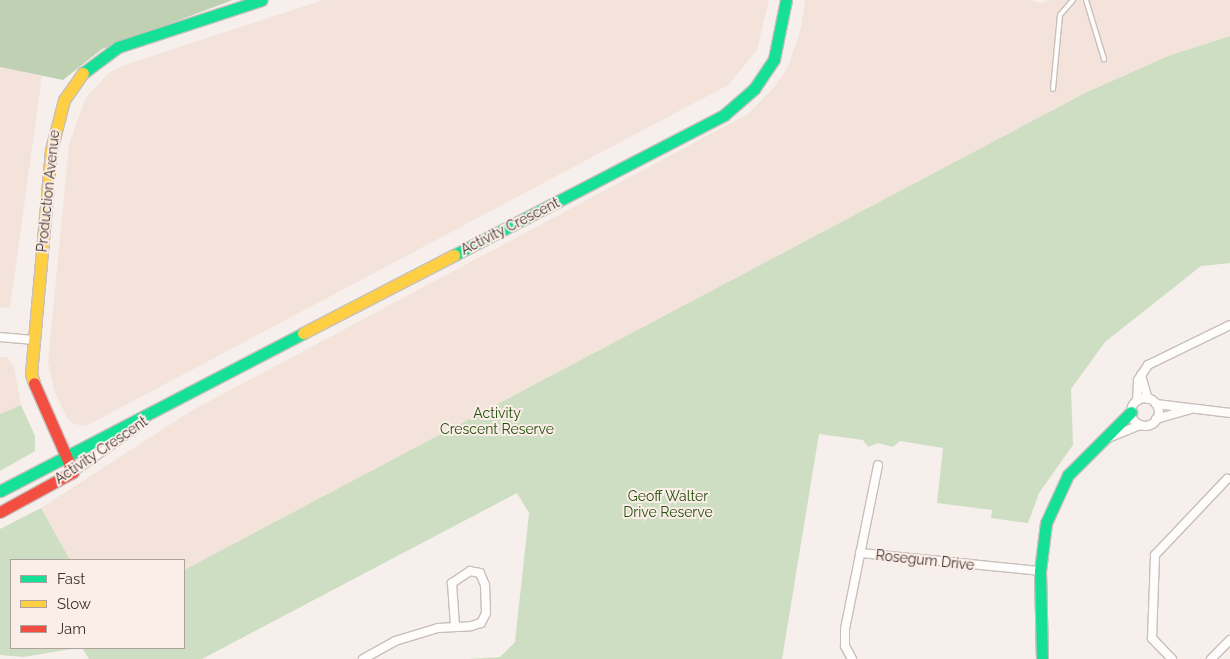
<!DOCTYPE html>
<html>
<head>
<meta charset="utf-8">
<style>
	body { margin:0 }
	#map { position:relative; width:1230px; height:659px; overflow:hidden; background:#f6efeb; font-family:Raleway,sans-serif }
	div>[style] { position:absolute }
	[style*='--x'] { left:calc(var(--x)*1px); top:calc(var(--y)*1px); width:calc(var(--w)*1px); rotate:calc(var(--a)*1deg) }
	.built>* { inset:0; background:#f4e3db }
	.green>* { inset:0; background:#cedec3 }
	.forest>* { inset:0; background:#c0d0b3 }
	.roads { filter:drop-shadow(1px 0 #c8bfbb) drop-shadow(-1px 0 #c8bfbb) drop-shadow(0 1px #c8bfbb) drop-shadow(0 -1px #c8bfbb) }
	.lane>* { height:4px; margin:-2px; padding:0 2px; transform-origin:2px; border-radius:2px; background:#fefdfc }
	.street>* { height:8px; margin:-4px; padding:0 4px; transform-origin:4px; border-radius:4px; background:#fefdfc }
	.street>.ring { margin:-4px; padding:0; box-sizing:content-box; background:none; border:8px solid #fefdfc; border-radius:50% }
	.fast>* { height:11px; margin:-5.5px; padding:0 5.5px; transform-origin:5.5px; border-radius:5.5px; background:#16e098 }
	.slow>* { height:11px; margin:-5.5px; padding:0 5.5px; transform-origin:5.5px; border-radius:5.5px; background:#ffcf43 }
	.jam>* { height:11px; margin:-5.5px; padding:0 5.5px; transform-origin:5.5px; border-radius:5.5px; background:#f24e42 }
	span { translate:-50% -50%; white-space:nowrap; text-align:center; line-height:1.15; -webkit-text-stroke:4px #fbede7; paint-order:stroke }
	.street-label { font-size:14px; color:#3e312b }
	.park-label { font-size:14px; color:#214e09 }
	.legend { position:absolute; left:10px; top:559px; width:175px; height:90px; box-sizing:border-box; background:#fbede7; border:1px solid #afa29c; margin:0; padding:6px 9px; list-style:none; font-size:15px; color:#3e312b }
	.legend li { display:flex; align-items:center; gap:10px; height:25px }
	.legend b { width:25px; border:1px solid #afa29c }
</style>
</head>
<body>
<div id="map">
	<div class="built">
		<div style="clip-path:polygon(323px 0,769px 0,757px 50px,728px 85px,86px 426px,74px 424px,67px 418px,54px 390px,48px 362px,69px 144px,86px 97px,109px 73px,122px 66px)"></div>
		<div style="clip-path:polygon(805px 0,1028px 0,1041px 3px,1052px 0,1230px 0,1230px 36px,1168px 56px,1085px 93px,184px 570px,184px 560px,70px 560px,41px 508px,191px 411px,748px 114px,776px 85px,788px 67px,801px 28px)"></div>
		<div style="clip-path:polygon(0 67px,42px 76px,10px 308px,0 307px)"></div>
		<div style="clip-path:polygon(0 357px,7px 357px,14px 367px,21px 405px,0 414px)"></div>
	</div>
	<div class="green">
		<div style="clip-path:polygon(1230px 36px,1230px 263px,1201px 266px,1105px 342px,1071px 389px,1073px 445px,1039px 493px,1028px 523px,991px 518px,992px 510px,937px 503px,943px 448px,900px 441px,893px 447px,878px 443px,868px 447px,863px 440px,819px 434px,782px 659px,468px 659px,500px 657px,515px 642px,529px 513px,517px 493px,202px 659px,89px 659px,82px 648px,184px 648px,184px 570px,1085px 93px,1168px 56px)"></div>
		<div style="clip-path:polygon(21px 405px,35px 436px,35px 451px,0 471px,0 414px)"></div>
		<div style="clip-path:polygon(41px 508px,70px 560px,11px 560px,11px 648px,77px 648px,23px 657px,0 655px,0 529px)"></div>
	</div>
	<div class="forest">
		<div style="clip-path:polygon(0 0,233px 0,102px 49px,63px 80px,0 67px)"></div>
	</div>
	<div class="roads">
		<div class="lane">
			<div style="--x:1086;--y:0;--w:62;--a:73"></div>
			<div style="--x:1053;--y:89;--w:74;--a:-84.6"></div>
			<div style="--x:1060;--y:15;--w:20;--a:-49"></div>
		</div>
		<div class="street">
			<div style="--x:0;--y:337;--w:33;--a:5"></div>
			<div style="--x:1141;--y:375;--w:25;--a:74"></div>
			<div class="ring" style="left:1131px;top:398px;width:20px;height:20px"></div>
			<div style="--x:1137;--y:401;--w:21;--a:-87"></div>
			<div style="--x:1138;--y:380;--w:18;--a:-56"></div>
			<div style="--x:1148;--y:365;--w:91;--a:-26"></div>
			<div style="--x:1156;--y:404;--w:75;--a:6.9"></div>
			<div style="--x:1156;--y:419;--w:35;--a:-16"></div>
			<div style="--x:1108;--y:438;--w:35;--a:-22"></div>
			<div style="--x:73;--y:472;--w:88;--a:-35.3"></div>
			<div style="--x:860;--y:553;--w:181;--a:5.7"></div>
			<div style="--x:363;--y:659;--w:37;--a:-29"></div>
			<div style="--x:395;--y:641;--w:45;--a:-16.8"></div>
			<div style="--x:438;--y:628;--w:33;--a:-3"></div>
			<div style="--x:471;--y:626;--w:10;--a:-17"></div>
			<div style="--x:481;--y:623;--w:11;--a:-63"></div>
			<div style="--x:486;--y:613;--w:28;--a:-92"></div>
			<div style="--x:485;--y:585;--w:13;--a:-113"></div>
			<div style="--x:480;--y:573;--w:10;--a:-169"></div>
			<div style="--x:470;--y:571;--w:22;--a:146"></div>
			<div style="--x:452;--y:583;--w:43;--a:86"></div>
			<div style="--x:852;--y:659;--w:15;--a:-118"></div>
			<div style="--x:845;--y:646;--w:17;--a:-90"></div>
			<div style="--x:845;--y:629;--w:167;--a:-78.6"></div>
			<div style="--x:1172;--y:659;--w:29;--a:-134"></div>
			<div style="--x:1152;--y:638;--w:83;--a:-87.9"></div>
			<div style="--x:1155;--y:555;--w:105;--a:-46.5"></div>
			<div style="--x:1211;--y:659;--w:27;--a:-45"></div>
		</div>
		<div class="fast">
			<div style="--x:83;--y:73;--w:44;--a:-36.6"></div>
			<div style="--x:118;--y:47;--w:151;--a:-18.1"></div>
			<div style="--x:454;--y:255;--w:304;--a:-27.4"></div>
			<div style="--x:724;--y:115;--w:40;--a:-41"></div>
			<div style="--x:754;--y:89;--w:36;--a:-56"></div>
			<div style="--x:774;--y:59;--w:60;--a:-78.5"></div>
			<div style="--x:0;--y:491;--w:342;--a:-27.5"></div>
			<div style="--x:1042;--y:659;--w:88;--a:-91.3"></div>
			<div style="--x:1040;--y:571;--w:48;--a:-82.9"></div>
			<div style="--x:1046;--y:523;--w:53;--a:-65.4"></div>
			<div style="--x:1068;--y:475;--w:89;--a:-45"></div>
		</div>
		<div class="slow">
			<div style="--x:303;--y:333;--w:170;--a:-27.3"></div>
			<div style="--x:34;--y:383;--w:9;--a:-108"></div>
			<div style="--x:31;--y:374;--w:225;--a:-84.9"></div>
			<div style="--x:51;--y:150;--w:52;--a:-75.4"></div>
			<div style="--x:64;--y:100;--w:33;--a:-55"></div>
		</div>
		<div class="jam">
			<div style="--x:0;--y:512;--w:83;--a:-28.7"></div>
			<div style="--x:73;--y:472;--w:97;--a:-113.7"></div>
		</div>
	</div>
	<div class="street-label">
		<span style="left:48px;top:191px;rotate:-84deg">Production Avenue</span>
		<span style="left:510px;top:226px;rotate:-27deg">Activity Crescent</span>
		<span style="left:101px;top:450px;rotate:-34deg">Activity Crescent</span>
		<span style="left:925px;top:560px;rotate:6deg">Rosegum Drive</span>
	</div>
	<div class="park-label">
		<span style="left:497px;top:421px">Activity<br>Crescent Reserve</span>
		<span style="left:668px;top:504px">Geoff Walter<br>Drive Reserve</span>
	</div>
	<ul class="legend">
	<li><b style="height:6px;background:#16e098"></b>Fast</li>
	<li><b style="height:6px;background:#ffcf43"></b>Slow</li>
	<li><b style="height:6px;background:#f24e42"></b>Jam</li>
	</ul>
</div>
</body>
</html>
